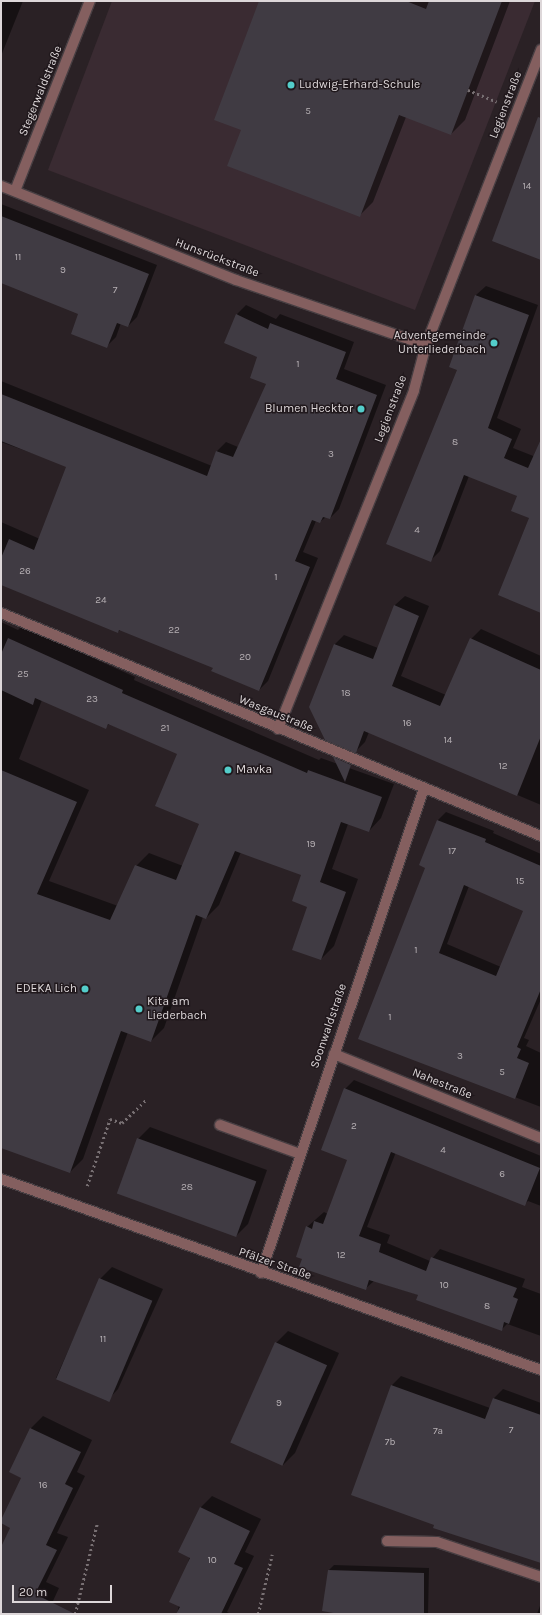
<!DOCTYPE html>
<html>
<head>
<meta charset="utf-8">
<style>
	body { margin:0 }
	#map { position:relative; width:542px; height:1615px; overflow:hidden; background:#2a2125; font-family:Karla,sans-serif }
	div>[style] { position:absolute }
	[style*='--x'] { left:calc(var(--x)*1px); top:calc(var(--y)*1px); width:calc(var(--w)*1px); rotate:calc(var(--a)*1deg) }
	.built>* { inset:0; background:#3a2b32 }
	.shadow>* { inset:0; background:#0007 }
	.building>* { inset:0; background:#403b43; transform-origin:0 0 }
	.path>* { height:2.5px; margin-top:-1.25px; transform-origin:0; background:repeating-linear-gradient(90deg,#787073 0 2px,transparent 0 5px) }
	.roads { filter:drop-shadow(1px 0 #473e42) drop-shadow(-1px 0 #473e42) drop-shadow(0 1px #473e42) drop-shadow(0 -1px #473e42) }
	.minor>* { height:10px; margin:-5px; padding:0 5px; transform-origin:5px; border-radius:5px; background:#845f5f }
	.dots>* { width:11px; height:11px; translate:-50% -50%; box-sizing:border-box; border:2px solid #20181c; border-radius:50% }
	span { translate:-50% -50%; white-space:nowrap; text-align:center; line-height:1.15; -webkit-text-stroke:3px #20181c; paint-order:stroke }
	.number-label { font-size:10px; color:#b6b0b4 }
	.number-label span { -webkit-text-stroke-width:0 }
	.poi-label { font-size:12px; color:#ddd7d9 }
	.left { translate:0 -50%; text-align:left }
	.right { translate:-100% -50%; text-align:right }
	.street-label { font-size:12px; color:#ddd7d9 }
	.frame { position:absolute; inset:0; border:2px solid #ddd7d9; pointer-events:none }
	.scale { position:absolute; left:12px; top:1585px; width:100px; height:18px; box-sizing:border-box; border:2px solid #ddd7d9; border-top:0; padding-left:5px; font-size:12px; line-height:14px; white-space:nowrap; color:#ddd7d9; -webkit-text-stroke:3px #20181c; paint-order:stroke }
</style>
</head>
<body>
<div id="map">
	<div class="built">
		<div style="clip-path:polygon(112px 1px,535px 1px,415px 310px,48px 170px)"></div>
	</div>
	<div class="shadow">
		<div style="clip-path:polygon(1px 1px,23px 1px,1px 56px)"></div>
		<div style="clip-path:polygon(260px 1px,510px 1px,465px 120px,451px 134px,406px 117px,373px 202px,359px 216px,242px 130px)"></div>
		<div style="clip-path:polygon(1px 204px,157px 265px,137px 317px,128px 326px,121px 323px,116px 337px,107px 346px,79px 313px,1px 282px)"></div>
		<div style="clip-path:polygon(486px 286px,538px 305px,497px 418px,521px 429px,513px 448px,541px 459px,541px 612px,536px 503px,469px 476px,440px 551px,430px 561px,458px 369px,476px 295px)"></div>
		<div style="clip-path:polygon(246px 305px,276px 319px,280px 314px,354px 342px,344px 369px,386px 385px,339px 509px,330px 518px,326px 517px,320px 522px,316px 521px,303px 552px,318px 558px,268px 681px,259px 690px,214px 667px,121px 629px,118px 632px,1px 584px,1px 522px,40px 539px,68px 466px,1px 442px,1px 381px,212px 466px,217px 451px,226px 442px,238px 447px,267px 384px,259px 357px,237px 314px)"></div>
		<div style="clip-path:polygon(405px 596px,429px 606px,401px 676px,446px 695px,471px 639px,481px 629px,541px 656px,541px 805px,369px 732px,365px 742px,356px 751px,311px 707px,335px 644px,344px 635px,378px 648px,395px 605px)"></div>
		<div style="clip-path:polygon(evenodd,1px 622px,18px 630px,22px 626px,135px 677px,134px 680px,319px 760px,321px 758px,394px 784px,381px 818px,369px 831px,348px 824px,332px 869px,358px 879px,334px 946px,321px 959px,303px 875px,241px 852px,219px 905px,206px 918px,203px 917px,164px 1028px,151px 1041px,128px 1032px,83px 1159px,70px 1172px,1px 1147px,1px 622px,42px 700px,105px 728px,109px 724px,179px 754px,200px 824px,183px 866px,149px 853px,136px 866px,118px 906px,49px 881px,89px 790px,19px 759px,42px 700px)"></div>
		<div style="clip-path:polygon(evenodd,446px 812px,494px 831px,493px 833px,541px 854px,541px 999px,524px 1038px,529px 1040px,526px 1046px,541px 1053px,541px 1107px,360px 1039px,426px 867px,420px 865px,438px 820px,446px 812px,469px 886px,525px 910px,501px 967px,447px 944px,469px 886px)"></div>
		<div style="clip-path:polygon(354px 1080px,541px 1156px,541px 1206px,528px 1201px,524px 1205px,396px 1152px,367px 1227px,390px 1235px,387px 1243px,430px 1261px,440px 1249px,525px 1279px,522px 1287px,541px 1294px,541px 1336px,507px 1324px,501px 1330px,419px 1295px,374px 1281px,365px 1289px,303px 1258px,307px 1227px,324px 1212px,328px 1214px,348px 1159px,345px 1089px)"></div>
		<div style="clip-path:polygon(150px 1127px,267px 1170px,248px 1224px,236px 1236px,138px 1139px)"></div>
		<div style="clip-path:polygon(112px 1267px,163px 1289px,118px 1389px,107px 1401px,56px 1378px,100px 1279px)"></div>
		<div style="clip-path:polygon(288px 1331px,339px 1353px,295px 1453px,283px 1465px,276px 1343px)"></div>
		<div style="clip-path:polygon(401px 1376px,490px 1408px,494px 1398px,503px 1389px,541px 1403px,541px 1562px,435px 1524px,392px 1385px)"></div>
		<div style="clip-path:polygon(43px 1416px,92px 1440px,77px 1472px,85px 1476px,57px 1533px,68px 1537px,46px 1582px,59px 1588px,47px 1614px,1px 1614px,1px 1549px,12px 1527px,22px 1478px,10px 1472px,31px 1428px)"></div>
		<div style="clip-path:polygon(212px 1496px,261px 1519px,245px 1552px,254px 1556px,227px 1612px,231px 1614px,177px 1614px,200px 1508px)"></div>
		<div style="clip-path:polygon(334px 1565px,429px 1568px,428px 1614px,337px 1614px,329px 1570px)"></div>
		<div style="clip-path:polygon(541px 1603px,541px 1614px,537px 1614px)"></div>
	</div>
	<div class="building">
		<div style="clip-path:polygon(259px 1px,406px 1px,426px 9px,429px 1px,502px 1px,451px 135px,399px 115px,360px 217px,227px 166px,241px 130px,214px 120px)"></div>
		<div style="clip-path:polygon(538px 117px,541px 118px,541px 260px,492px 241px)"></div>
		<div style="clip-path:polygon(1px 216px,149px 274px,128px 327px,117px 323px,107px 348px,71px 334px,78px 314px,1px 283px)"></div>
		<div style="clip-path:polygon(475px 295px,529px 315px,488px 428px,512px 439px,504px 458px,528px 468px,541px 439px,541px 613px,498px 595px,529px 518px,511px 511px,517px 496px,464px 475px,431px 562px,386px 544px,457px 370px,449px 367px)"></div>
		<div style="clip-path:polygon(236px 314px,268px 329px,270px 323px,346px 352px,336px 379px,377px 395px,330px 519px,323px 517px,320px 523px,312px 520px,295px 561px,310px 567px,259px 691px,211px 671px,213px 668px,119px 630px,118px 633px,1px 585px,1px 558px,9px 539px,34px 550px,66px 467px,1px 441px,1px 394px,207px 476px,216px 451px,233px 457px,266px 384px,250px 378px,257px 357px,224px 343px)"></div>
		<div style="clip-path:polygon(394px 605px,419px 616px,392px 686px,440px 706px,470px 638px,541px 670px,541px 736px,517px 796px,364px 731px,356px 753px,325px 740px,309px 707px,334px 644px,373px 659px)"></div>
		<div style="clip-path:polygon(8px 638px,123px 690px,122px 693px,307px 773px,308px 770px,382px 797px,369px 832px,341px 822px,320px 882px,346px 892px,321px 960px,292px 950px,307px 907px,292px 901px,301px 875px,235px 851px,206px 919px,196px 915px,151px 1042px,121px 1031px,70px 1173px,1px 1148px,1px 770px,77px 802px,37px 894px,110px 920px,135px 865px,176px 880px,199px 824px,155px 806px,177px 754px,108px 724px,106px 729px,35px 698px,33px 705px,1px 690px,1px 654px)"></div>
		<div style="clip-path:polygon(333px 757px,351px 765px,345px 782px)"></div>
		<div style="clip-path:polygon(evenodd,437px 820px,486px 839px,485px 842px,541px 866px,541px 989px,517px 1047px,521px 1049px,517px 1058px,529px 1063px,515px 1099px,358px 1039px,425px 868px,419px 865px,437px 820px,464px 885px,523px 911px,496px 976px,439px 953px,464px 885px)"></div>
		<div style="clip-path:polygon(344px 1088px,540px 1168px,525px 1206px,391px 1152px,359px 1236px,381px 1244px,379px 1252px,426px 1271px,431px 1257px,517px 1288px,513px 1297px,518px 1299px,509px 1324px,504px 1322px,502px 1331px,416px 1300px,418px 1295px,369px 1280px,366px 1290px,299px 1267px,302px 1259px,296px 1257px,306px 1226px,312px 1229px,314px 1221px,323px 1224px,347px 1160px,321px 1150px)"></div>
		<div style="left:137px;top:1138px;width:127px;height:59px;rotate:20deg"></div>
		<div style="left:99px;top:1278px;width:58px;height:110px;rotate:23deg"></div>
		<div style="left:275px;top:1342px;width:57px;height:110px;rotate:24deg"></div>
		<div style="clip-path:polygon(391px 1385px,485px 1419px,493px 1398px,541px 1415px,541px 1563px,433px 1528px,434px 1525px,351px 1495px)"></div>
		<div style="clip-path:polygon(30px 1428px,81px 1452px,65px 1484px,73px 1488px,46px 1545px,57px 1550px,35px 1594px,75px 1614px,1px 1614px,1px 1547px,10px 1528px,1px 1523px,1px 1520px,21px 1478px,9px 1472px)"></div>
		<div style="clip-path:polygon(200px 1507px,250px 1531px,234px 1564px,243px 1568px,221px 1614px,176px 1614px,180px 1607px,169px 1602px,190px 1558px,178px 1552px)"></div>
		<div style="clip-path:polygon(328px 1570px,424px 1573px,424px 1614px,339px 1614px,322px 1611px)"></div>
	</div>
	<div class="path">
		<div style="--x:468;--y:90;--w:31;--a:22"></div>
		<div style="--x:87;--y:1186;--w:71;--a:-71.1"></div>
		<div style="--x:110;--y:1119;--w:13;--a:18"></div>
		<div style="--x:122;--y:1123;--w:33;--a:-44"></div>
		<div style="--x:75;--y:1614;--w:93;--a:-76.3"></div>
		<div style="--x:258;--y:1614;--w:61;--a:-76.7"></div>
	</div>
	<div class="roads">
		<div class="minor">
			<div style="--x:1;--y:186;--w:253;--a:21.8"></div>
			<div style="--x:236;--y:280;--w:201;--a:18.9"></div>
			<div style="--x:15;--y:191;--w:204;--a:-68.5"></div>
			<div style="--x:1;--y:613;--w:584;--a:22.44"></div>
			<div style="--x:278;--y:729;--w:365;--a:-68.1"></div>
			<div style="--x:414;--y:390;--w:47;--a:-75.1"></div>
			<div style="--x:426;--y:345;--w:317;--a:-68.7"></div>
			<div style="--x:334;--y:1054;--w:223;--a:22.1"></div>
			<div style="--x:220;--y:1125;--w:85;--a:19.9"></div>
			<div style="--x:1;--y:1179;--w:573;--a:19.48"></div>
			<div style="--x:261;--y:1273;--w:512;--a:-71.42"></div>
			<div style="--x:387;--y:1541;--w:50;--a:1.1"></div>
			<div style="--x:437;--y:1542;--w:110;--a:18.6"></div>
		</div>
	</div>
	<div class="dots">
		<div style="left:291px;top:85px;background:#53cdca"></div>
		<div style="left:494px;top:343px;background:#53cdca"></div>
		<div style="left:361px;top:409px;background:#53cdca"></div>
		<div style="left:228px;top:770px;background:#53cdca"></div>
		<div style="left:85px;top:989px;background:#53cdca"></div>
		<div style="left:139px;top:1009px;background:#53cdca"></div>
	</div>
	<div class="number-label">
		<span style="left:308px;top:112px">5</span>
		<span style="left:527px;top:187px">14</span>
		<span style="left:18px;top:258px">11</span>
		<span style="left:63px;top:271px">9</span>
		<span style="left:115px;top:291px">7</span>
		<span style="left:298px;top:365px">1</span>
		<span style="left:455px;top:443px">8</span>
		<span style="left:331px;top:455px">3</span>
		<span style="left:417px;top:531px">4</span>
		<span style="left:25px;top:572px">26</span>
		<span style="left:276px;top:578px">1</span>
		<span style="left:101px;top:601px">24</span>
		<span style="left:174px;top:631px">22</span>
		<span style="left:245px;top:658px">20</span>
		<span style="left:23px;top:675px">25</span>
		<span style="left:346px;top:694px">18</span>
		<span style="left:92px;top:700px">23</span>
		<span style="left:407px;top:724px">16</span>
		<span style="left:165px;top:729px">21</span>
		<span style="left:448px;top:741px">14</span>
		<span style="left:503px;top:767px">12</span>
		<span style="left:311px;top:845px">19</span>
		<span style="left:452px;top:852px">17</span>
		<span style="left:520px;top:882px">15</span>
		<span style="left:416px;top:951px">1</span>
		<span style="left:390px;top:1018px">1</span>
		<span style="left:460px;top:1057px">3</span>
		<span style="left:502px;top:1073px">5</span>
		<span style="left:354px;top:1127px">2</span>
		<span style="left:443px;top:1151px">4</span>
		<span style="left:502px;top:1175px">6</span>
		<span style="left:187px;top:1188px">28</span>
		<span style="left:341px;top:1256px">12</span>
		<span style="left:444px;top:1286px">10</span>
		<span style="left:487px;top:1307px">8</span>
		<span style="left:103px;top:1340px">11</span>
		<span style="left:279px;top:1404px">9</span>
		<span style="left:511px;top:1431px">7</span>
		<span style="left:438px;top:1432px">7a</span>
		<span style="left:390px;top:1443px">7b</span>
		<span style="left:43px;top:1486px">16</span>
		<span style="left:212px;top:1561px">10</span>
	</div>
	<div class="poi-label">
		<span class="left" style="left:299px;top:85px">Ludwig-Erhard-Schule</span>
		<span class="right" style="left:486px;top:343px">Adventgemeinde<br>Unterliederbach</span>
		<span class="right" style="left:353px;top:409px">Blumen Hecktor</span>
		<span class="left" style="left:236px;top:770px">Mavka</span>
		<span class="right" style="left:77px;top:989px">EDEKA Lich</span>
		<span class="left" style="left:147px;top:1009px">Kita am<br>Liederbach</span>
	</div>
	<div class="street-label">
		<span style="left:41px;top:91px;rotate:-68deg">Stegerwaldstraße</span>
		<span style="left:506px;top:105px;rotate:-69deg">Legienstraße</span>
		<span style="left:217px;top:258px;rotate:21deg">Hunsrückstraße</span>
		<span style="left:391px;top:409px;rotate:-69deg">Legienstraße</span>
		<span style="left:276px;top:714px;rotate:22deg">Wasgaustraße</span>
		<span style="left:329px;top:1026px;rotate:-71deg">Soonwaldstraße</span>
		<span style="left:442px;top:1084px;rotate:22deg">Nahestraße</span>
		<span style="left:275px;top:1264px;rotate:19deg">Pfälzer Straße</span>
	</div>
	<div class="frame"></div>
	<div class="scale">20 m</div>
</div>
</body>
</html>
